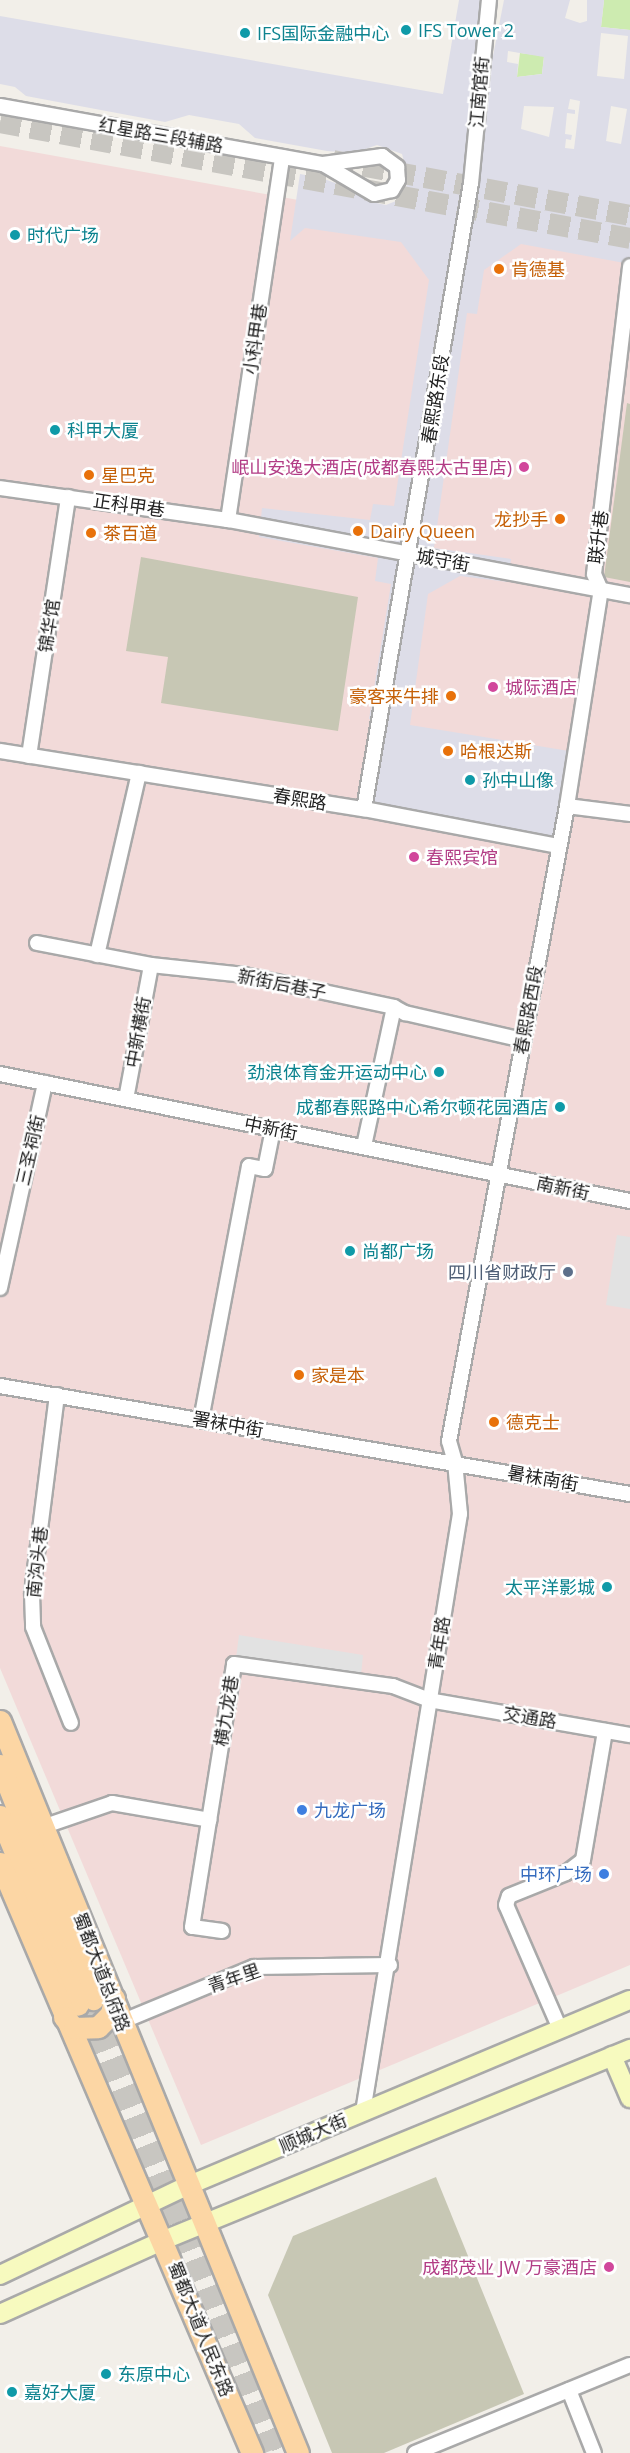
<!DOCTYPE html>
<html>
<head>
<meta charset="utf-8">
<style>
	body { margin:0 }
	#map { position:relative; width:630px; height:2453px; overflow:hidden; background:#f2efe9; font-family:"Open Sans","Noto Sans SC",sans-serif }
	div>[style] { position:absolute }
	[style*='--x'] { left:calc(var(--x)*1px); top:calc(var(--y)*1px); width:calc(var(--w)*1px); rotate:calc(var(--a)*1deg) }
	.commercial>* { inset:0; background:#f2dad9 }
	.construction>* { inset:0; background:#c7c7b4 }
	.grass>* { inset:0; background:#cdebb0 }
	.parking>* { inset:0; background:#e2e2e2 }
	.plaza>* { inset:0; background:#dddde8 }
	.primary-tunnel>* { height:21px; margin-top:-10.5px; transform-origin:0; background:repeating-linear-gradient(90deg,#c8c6c1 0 21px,transparent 0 31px) }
	.roads { filter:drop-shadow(2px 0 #a9a9a9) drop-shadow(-2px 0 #a9a9a9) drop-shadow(0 2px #a9a9a9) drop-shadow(0 -2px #a9a9a9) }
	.street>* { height:14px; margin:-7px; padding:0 7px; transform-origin:7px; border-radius:7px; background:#fff }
	.secondary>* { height:18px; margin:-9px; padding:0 9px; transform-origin:9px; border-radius:9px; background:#f7fabf }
	.primary>* { height:21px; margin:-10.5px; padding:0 10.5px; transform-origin:10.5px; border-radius:10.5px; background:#fcd6a4 }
	.dots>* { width:16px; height:16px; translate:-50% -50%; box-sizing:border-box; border:3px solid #fff; border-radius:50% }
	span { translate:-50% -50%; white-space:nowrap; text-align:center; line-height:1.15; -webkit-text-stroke:5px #fff; paint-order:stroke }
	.culture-label { font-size:18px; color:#0d838f }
	.left { translate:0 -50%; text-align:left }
	.right { translate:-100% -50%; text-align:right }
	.street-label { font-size:18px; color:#222 }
	.food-label { font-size:18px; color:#c56008 }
	.hotel-label { font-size:18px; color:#b23c85 }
	.service-label { font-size:18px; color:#4e5e75 }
	.shop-label { font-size:18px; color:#366cbe }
</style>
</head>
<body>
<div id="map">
	<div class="commercial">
		<div style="clip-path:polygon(0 146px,630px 260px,630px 1965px,201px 2145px,0 1668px)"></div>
	</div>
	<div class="construction">
		<div style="clip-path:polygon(627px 403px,630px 404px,630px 582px,604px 577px)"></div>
		<div style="clip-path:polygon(141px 557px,358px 597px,338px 731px,161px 703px,168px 657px,126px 651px)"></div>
		<div style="clip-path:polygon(436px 2177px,524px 2394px,384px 2453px,332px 2453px,268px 2295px,293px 2236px)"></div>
	</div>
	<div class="grass">
		<div style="clip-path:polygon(604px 0,630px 0,630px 30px,601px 27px)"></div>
		<div style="clip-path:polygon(520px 53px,544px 56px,542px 74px,517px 77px)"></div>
	</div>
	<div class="parking">
		<div style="clip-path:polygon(617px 1235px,630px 1237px,630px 1309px,606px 1305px)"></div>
		<div style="clip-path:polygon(239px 1635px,363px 1655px,361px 1675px,236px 1658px)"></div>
	</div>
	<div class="plaza">
		<div style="clip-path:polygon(evenodd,459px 0,496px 0,485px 55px,488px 58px,493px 56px,504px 0,570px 0,565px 18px,580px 23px,587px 21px,587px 0,604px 0,601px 27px,630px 30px,630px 264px,521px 244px,484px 270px,477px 314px,467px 313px,434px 548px,511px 559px,508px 582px,460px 576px,428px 594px,410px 725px,575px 752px,558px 846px,364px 809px,379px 720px,369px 719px,391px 584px,375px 581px,378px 558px,259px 537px,262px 508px,370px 520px,373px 504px,394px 506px,429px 280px,401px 242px,305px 228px,290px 241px,300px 174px,321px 178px,347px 187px,367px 201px,386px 205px,401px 199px,409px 180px,402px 154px,377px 145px,354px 153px,327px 151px,255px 138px,239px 124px,189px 115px,165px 122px,26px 96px,15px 87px,0 84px,0 16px,443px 94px,459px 0,601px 33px,628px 36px,624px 79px,597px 76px,601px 33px,459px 0,508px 51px,544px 57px,542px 74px,517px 77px,518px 64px,507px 62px,508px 51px,459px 0,570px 99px,580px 101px,574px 149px,565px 148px,566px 139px,571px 140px,572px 135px,565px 134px,567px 113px,575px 114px,575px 110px,568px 109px,570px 99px,459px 0,524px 106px,554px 107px,549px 137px,521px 129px,524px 106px,459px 0,611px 106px,627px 109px,621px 144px,606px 141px,611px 106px)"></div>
	</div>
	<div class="primary-tunnel">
		<div style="--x:0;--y:122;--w:641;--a:10.43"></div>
		<div style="--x:333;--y:160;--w:302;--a:10.5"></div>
		<div style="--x:93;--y:1999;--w:493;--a:67.1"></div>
		<div style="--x:78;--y:2005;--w:485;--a:67.3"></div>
	</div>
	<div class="roads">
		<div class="street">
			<div style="--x:0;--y:106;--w:328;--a:10.2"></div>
			<div style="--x:323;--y:164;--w:60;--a:-7.7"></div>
			<div style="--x:382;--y:156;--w:19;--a:36"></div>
			<div style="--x:397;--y:167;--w:13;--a:86"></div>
			<div style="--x:398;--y:180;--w:12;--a:121"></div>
			<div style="--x:392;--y:190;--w:18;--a:167"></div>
			<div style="--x:374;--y:194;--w:59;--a:-149.5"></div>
			<div style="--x:0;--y:488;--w:230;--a:8"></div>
			<div style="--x:228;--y:520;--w:409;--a:10.6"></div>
			<div style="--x:228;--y:520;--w:367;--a:-81.5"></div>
			<div style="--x:0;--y:751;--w:369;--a:9.1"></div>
			<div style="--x:364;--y:809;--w:197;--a:10.8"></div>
			<div style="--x:29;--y:756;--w:262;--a:-81.4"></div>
			<div style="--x:567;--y:806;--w:64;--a:7.2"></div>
			<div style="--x:364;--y:809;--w:635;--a:-80.3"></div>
			<div style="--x:471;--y:183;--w:184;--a:-84.4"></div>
			<div style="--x:37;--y:943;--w:116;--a:10.9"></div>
			<div style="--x:151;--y:965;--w:94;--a:6.1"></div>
			<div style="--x:244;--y:975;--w:153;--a:12"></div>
			<div style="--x:394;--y:1007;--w:13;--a:29"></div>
			<div style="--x:405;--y:1013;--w:121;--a:12.9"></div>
			<div style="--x:97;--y:955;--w:187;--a:-77"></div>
			<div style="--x:0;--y:1074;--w:643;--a:11.4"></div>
			<div style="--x:126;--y:1099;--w:136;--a:-79.4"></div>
			<div style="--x:364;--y:1146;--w:142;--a:-77.8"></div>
			<div style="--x:0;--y:1288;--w:210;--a:-77.6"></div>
			<div style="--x:0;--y:1386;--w:639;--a:9.73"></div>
			<div style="--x:57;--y:1395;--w:201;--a:97.2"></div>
			<div style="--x:32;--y:1594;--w:33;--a:88"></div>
			<div style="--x:33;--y:1627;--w:103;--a:68.4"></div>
			<div style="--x:201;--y:1420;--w:258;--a:-79.3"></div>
			<div style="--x:249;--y:1166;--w:16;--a:11"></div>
			<div style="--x:265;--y:1169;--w:41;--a:-78.7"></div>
			<div style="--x:45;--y:1826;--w:71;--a:-18.9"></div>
			<div style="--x:112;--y:1803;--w:99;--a:9.8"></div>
			<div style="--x:222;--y:1931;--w:30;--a:-172"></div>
			<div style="--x:192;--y:1927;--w:266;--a:-80.9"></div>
			<div style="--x:234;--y:1664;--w:161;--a:7.9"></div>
			<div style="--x:393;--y:1686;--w:39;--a:21"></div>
			<div style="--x:429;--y:1700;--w:204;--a:9.9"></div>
			<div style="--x:121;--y:2022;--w:144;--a:-22.5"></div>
			<div style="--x:254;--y:1967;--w:136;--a:-0.8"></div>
			<div style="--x:560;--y:2029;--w:135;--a:-113.5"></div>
			<div style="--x:506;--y:1905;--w:9;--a:-72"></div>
			<div style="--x:509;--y:1896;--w:61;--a:-22"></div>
			<div style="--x:566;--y:1873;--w:21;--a:-37"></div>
			<div style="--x:583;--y:1860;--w:131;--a:-80.3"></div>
			<div style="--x:363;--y:2112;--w:606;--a:-80.79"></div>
			<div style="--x:460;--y:1514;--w:52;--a:-95.5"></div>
			<div style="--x:455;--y:1462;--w:22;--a:-106"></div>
			<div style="--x:449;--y:1441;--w:646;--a:-79.47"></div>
			<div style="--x:567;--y:806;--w:219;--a:-81.1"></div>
			<div style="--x:601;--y:590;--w:17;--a:-114"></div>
			<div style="--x:594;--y:574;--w:310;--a:-83.3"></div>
			<div style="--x:569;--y:2390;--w:68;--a:68.4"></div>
			<div style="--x:415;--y:2453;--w:232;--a:-22.3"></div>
		</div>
		<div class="secondary">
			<div style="--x:612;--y:2056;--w:46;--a:66.8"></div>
			<div style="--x:0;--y:2275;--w:207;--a:-25.5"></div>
			<div style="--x:187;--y:2186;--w:480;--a:-22.8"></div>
			<div style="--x:0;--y:2314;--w:180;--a:-24.3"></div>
			<div style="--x:164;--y:2240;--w:504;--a:-22.29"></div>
		</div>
		<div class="primary">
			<div style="--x:0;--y:1721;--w:790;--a:67.85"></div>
			<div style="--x:0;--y:1765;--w:252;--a:68.3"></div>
			<div style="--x:0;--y:1816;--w:204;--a:67.6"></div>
			<div style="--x:0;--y:1863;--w:642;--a:66.87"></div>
			<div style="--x:64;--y:2017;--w:15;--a:48"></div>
			<div style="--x:74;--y:2028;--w:24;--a:-2"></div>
			<div style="--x:98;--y:2027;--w:18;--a:-45"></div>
			<div style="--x:111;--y:2014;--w:16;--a:-79"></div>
		</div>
	</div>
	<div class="dots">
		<div style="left:406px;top:30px;background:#0f9aa8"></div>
		<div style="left:245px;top:33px;background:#0f9aa8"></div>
		<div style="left:15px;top:235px;background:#0f9aa8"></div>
		<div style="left:499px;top:269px;background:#e8710a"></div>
		<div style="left:55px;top:430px;background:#0f9aa8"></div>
		<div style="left:524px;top:467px;background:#d1479c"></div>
		<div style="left:89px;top:475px;background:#e8710a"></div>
		<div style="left:560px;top:519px;background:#e8710a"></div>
		<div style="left:358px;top:531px;background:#e8710a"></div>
		<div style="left:91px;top:533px;background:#e8710a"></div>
		<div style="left:493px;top:687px;background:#d1479c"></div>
		<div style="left:451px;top:696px;background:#e8710a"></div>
		<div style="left:448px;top:751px;background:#e8710a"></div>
		<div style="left:470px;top:780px;background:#0f9aa8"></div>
		<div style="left:414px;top:857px;background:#d1479c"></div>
		<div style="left:439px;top:1072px;background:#0f9aa8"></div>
		<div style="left:560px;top:1107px;background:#0f9aa8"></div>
		<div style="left:350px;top:1251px;background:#0f9aa8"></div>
		<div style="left:568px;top:1272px;background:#5c6f8a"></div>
		<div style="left:299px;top:1375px;background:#e8710a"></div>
		<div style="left:494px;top:1422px;background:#e8710a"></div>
		<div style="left:607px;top:1587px;background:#0f9aa8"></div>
		<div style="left:302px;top:1810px;background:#3f7fe0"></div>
		<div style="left:604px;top:1874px;background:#3f7fe0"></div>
		<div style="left:609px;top:2267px;background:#d1479c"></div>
		<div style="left:106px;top:2374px;background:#0f9aa8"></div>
		<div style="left:12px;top:2392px;background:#0f9aa8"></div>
	</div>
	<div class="culture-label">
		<span class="left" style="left:418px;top:30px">IFS Tower 2</span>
		<span class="left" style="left:257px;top:33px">IFS国际金融中心</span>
		<span class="left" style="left:27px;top:235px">时代广场</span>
		<span class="left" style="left:67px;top:430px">科甲大厦</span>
		<span class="left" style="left:482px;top:780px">孙中山像</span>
		<span class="right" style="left:427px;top:1072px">劲浪体育金开运动中心</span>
		<span class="right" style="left:548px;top:1107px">成都春熙路中心希尔顿花园酒店</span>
		<span class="left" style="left:362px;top:1251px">尚都广场</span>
		<span class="right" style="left:595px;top:1587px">太平洋影城</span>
		<span class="left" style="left:118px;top:2374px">东原中心</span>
		<span class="left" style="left:24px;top:2392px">嘉好大厦</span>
	</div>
	<div class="street-label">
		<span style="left:479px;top:92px;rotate:-85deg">江南馆街</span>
		<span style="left:161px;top:135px;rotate:10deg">红星路三段辅路</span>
		<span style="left:255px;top:339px;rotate:-82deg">小科甲巷</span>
		<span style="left:435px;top:399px;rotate:-81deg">春熙路东段</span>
		<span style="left:129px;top:505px;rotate:8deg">正科甲巷</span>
		<span style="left:598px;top:537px;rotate:-83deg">联升巷</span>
		<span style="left:443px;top:560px;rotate:10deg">城守街</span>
		<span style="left:49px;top:626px;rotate:-81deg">锦华馆</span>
		<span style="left:300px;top:799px;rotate:9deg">春熙路</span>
		<span style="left:282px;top:984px;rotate:11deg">新街后巷子</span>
		<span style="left:528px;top:1010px;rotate:-80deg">春熙路西段</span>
		<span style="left:138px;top:1032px;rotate:-80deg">中新横街</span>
		<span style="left:271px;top:1128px;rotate:11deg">中新街</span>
		<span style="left:30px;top:1150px;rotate:-77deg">三圣祠街</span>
		<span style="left:563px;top:1188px;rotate:12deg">南新街</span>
		<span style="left:228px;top:1424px;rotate:10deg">署袜中街</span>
		<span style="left:543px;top:1478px;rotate:10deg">暑袜南街</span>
		<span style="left:37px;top:1562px;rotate:-84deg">南沟头巷</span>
		<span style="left:439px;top:1643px;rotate:-81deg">青年路</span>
		<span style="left:226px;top:1711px;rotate:-81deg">横九龙巷</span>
		<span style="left:530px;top:1717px;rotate:10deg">交通路</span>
		<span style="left:102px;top:1972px;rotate:69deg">蜀都大道总府路</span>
		<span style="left:234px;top:1978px;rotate:-19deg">青年里</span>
		<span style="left:313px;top:2133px;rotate:-23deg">顺城大街</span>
		<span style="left:201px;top:2329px;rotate:68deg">蜀都大道人民东路</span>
	</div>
	<div class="food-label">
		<span class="left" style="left:511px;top:269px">肯德基</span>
		<span class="left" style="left:101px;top:475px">星巴克</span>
		<span class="right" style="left:548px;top:519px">龙抄手</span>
		<span class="left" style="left:370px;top:531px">Dairy Queen</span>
		<span class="left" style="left:103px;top:533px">茶百道</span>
		<span class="right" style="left:439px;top:696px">豪客来牛排</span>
		<span class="left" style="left:460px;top:751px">哈根达斯</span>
		<span class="left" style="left:311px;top:1375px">家是本</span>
		<span class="left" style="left:506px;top:1422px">德克士</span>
	</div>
	<div class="hotel-label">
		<span class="right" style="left:512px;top:467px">岷山安逸大酒店(成都春熙太古里店)</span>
		<span class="left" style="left:505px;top:687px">城际酒店</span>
		<span class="left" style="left:426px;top:857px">春熙宾馆</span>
		<span class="right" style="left:597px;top:2267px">成都茂业 JW 万豪酒店</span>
	</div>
	<div class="service-label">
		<span class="right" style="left:556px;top:1272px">四川省财政厅</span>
	</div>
	<div class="shop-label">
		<span class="left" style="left:314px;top:1810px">九龙广场</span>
		<span class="right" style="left:592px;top:1874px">中环广场</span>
	</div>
</div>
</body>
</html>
